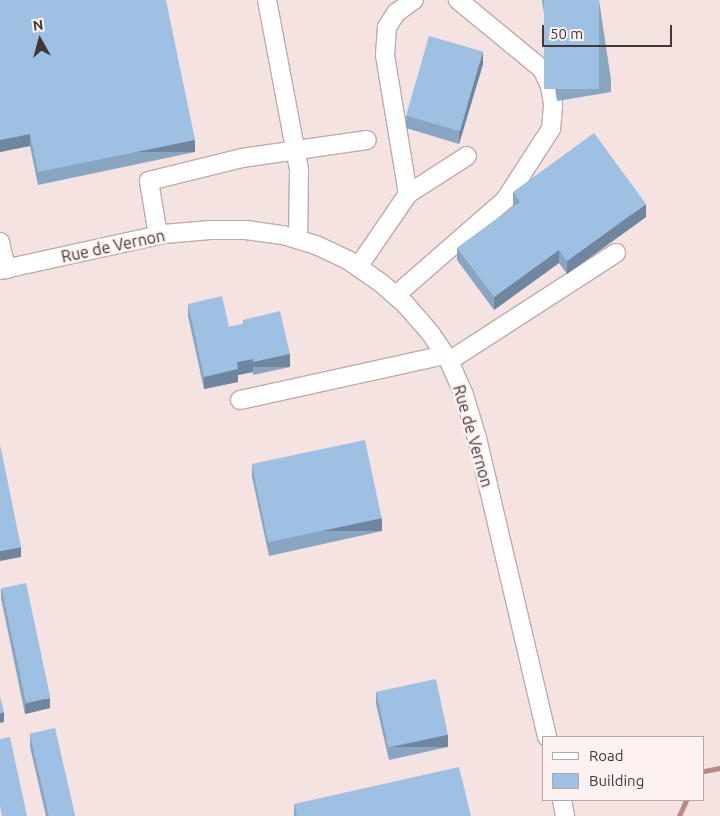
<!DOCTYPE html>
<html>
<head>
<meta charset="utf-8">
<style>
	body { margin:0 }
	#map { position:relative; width:720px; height:816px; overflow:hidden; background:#f5e3e1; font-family:Ubuntu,sans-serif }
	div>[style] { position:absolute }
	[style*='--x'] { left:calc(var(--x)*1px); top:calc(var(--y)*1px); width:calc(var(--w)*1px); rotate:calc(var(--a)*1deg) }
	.stream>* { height:5px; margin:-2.5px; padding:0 2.5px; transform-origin:2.5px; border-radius:2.5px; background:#b98983 }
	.roads { filter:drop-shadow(1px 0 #bdacaa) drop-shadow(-1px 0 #bdacaa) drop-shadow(0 1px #bdacaa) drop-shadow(0 -1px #bdacaa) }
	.minor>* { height:18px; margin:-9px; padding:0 9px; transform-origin:9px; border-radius:9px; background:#fff }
	.wall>* { inset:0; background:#88a5c2 }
	.shaded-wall>* { inset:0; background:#6f869e; transform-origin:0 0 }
	.building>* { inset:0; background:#9ec0e2; transform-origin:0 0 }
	span { translate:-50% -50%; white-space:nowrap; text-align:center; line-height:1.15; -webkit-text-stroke:5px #fdf2f1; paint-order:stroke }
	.street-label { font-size:16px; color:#3f3837 }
	.legend { position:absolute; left:542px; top:736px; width:162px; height:65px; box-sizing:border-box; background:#fdf2f1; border:1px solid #b1a8a7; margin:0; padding:6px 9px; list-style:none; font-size:15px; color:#3f3837 }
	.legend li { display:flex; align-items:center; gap:10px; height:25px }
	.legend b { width:25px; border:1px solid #b1a8a7 }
	.north { position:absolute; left:15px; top:15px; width:50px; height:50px; -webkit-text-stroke:4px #fdf2f1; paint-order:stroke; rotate:353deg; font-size:14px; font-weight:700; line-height:20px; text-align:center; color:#3f3837 }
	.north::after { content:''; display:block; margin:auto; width:18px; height:22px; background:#3f3837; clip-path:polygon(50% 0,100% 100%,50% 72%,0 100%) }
	.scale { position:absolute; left:542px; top:25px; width:130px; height:22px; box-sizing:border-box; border:2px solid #3f3837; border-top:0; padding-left:6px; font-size:15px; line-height:18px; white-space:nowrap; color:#3f3837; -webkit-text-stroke:4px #fdf2f1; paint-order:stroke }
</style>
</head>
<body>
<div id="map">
	<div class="stream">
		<div style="--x:704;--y:771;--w:16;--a:-11"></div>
		<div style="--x:679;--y:816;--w:17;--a:-66"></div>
	</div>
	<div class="roads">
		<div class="minor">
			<div style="--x:267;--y:0;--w:173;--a:79.3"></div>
			<div style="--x:299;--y:170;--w:69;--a:90.8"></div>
			<div style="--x:408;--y:194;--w:141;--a:-99.4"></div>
			<div style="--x:385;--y:55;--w:28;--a:-86"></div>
			<div style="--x:387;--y:27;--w:17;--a:-57"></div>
			<div style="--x:396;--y:13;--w:22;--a:-36"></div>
			<div style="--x:158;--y:235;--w:55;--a:-99.5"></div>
			<div style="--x:149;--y:181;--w:96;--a:-13.9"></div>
			<div style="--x:242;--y:158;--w:126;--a:-8.2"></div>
			<div style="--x:0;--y:242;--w:28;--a:77"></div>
			<div style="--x:358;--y:267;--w:88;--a:-55.6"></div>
			<div style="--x:408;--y:194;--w:70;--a:-32.8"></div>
			<div style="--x:0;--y:270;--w:168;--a:-12.4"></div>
			<div style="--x:164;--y:234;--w:46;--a:-5"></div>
			<div style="--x:210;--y:230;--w:36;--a:0"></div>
			<div style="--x:246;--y:230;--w:37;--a:8"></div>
			<div style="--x:283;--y:235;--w:34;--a:17"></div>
			<div style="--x:316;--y:245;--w:35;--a:25"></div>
			<div style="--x:348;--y:260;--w:40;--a:34.9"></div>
			<div style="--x:381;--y:283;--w:33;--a:41"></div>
			<div style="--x:406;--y:305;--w:38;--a:49"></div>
			<div style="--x:431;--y:334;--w:32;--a:56"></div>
			<div style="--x:449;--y:361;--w:37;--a:66"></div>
			<div style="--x:464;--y:395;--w:45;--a:73.2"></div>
			<div style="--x:477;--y:438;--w:307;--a:76.8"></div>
			<div style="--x:396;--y:295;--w:145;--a:-41.1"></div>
			<div style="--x:505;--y:200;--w:85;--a:-57.1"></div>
			<div style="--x:551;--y:129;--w:25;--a:-85"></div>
			<div style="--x:553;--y:104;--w:18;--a:-99"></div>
			<div style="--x:550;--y:86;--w:19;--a:-115"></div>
			<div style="--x:542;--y:69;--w:109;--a:-140.6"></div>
			<div style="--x:449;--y:361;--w:199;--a:-32.9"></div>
			<div style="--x:240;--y:400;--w:210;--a:-12.4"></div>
			<div style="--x:562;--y:800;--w:16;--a:79"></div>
		</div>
	</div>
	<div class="wall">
		<div style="clip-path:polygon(0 0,195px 152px,38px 185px,30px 146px,0 152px)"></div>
		<div style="clip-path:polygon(542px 0,599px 0,611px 80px,611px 92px,557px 101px)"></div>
		<div style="clip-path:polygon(483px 64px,459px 144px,406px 128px,406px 116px)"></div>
		<div style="clip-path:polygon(513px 192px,646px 217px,567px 274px,559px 263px,494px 310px,457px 260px,457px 248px,514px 206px,513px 205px)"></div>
		<div style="clip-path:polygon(188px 304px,229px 327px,243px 324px,243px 320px,290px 367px,253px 375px,253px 372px,238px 375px,238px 382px,204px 389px,188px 316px)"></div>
		<div style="clip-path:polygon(252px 465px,382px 531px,269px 556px,252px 477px)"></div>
		<div style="clip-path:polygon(1px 588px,50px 708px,25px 714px,1px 598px)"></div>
		<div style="clip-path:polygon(376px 692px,448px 747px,389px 760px,376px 704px)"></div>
		<div style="clip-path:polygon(30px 734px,75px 816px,46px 816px,30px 747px)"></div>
		<div style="clip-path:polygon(294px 804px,471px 816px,294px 816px)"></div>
	</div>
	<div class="shaded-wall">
		<div style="clip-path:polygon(483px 51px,483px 64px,459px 144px,459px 131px)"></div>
		<div style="clip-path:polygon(30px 134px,30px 146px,0 152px,0 140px)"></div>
		<div style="left:195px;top:140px;width:12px;height:160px;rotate:90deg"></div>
		<div style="clip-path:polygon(646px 204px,646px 217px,567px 274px,567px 261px)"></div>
		<div style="clip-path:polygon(559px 250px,559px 263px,494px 310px,494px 297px)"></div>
		<div style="left:290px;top:354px;width:13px;height:38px;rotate:90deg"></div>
		<div style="clip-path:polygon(253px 359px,253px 372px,238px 375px,238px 382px,204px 389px,204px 377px,237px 362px)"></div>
		<div style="left:382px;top:518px;width:13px;height:116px;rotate:90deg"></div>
		<div style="clip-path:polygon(21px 547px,21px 557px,0 561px,0 551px)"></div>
		<div style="clip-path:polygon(50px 698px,50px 708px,25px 714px,25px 704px)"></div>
		<div style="clip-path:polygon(4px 712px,4px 722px,0 723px,0 713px)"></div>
		<div style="left:448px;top:735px;width:12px;height:60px;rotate:90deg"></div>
	</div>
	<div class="building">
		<div style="clip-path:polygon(0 0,166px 0,195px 140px,38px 172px,30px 134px,0 140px)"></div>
		<div style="left:544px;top:0;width:55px;height:89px"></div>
		<div style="left:429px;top:36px;width:56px;height:83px;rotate:16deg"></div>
		<div style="clip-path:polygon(594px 133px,646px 204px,567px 261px,559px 250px,494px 297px,457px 248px,520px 202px,513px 192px)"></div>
		<div style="clip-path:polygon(222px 296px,229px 327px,244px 324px,243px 320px,280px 311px,290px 354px,253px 362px,253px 359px,237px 362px,238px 369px,204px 377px,188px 304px)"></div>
		<div style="left:365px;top:440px;width:80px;height:116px;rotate:78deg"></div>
		<div style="clip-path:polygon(0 444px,21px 547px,0 551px)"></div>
		<div style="left:26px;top:583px;width:117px;height:25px;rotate:78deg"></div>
		<div style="left:436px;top:679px;width:57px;height:61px;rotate:78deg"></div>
		<div style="clip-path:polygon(0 696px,4px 712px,0 713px)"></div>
		<div style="left:55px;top:728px;width:90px;height:26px;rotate:77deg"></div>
		<div style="clip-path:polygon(10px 737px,27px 816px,2px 816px,0 806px,0 739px)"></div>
		<div style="clip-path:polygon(459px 767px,471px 816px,297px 816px,294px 804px)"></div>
	</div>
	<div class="street-label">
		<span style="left:113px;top:246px;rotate:-12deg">Rue de Vernon</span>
		<span style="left:473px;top:436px;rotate:74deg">Rue de Vernon</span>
	</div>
	<ul class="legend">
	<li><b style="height:6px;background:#fff"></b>Road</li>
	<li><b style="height:14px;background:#9ec0e2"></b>Building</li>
	</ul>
	<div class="north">N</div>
	<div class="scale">50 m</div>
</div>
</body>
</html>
